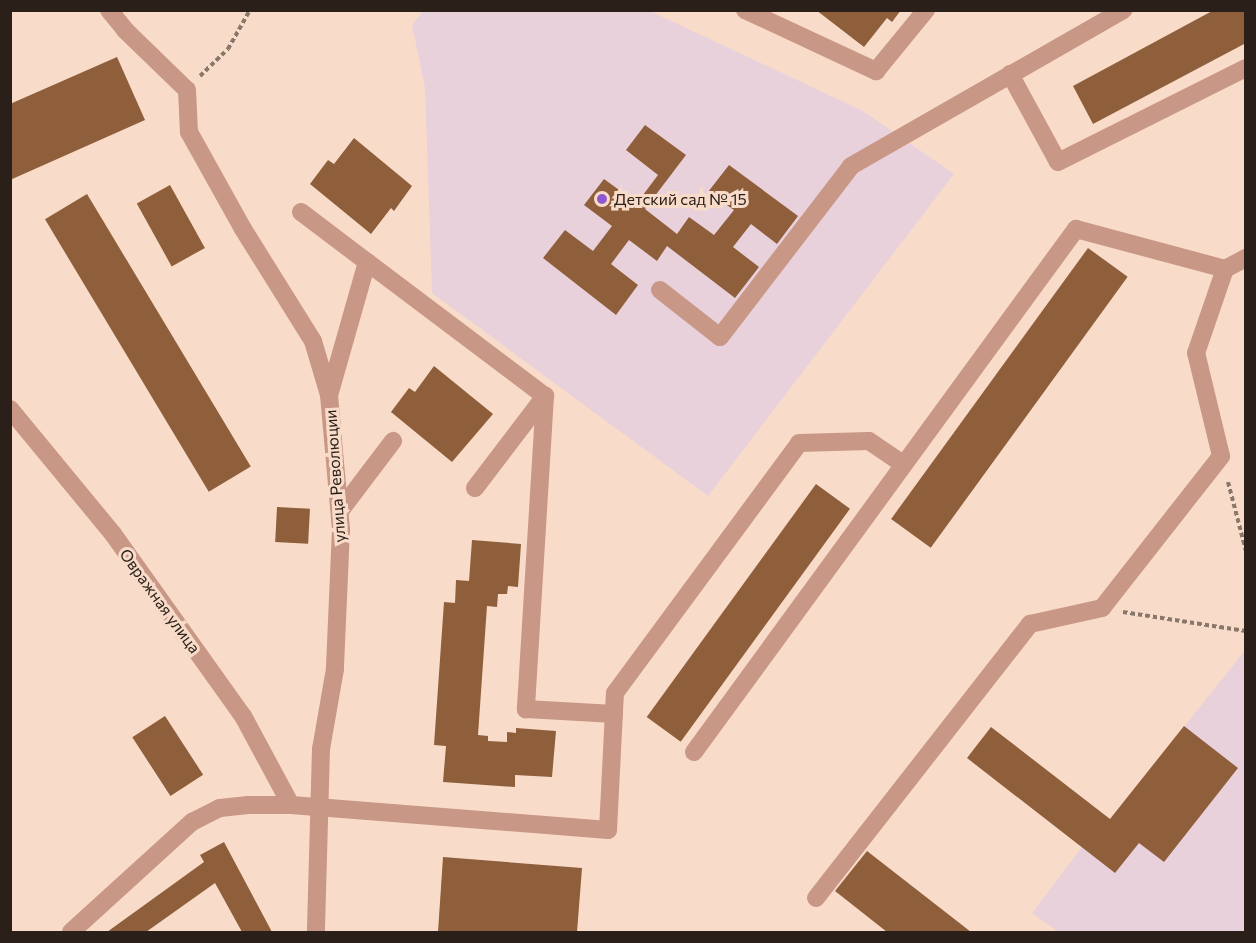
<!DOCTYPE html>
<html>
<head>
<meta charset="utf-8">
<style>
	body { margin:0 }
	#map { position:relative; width:1256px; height:943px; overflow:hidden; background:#f8dcc9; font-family:Commissioner,sans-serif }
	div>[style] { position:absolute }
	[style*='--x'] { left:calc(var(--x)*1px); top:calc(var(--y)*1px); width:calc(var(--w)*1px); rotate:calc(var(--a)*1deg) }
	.education>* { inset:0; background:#e9d1db }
	.building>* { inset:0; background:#8f5e3b; transform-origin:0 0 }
	.path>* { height:4px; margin-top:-2px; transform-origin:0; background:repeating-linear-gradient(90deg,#8a776b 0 4.5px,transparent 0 7.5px) }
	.minor>* { height:18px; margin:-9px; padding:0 9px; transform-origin:9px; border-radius:9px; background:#c89786 }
	.dots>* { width:16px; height:16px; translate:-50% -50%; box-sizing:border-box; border:3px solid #f8dcc9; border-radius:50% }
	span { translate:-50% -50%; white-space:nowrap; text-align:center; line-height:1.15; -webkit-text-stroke:6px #f8dcc9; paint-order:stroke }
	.poi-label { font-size:16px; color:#2a2019 }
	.left { translate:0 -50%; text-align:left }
	.street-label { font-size:16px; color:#2a2019 }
	.frame { position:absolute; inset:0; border:12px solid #2a2019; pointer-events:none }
</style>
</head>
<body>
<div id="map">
	<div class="education">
		<div style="clip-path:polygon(423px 11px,650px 11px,863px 111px,954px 174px,708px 496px,432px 293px,425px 88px,412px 25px)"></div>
		<div style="clip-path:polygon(1243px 653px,1245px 655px,1245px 932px,1058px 932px,1032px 913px,1082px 847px,1110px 819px)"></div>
	</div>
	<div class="building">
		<div style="clip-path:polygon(816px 10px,901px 10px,892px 22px,887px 18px,864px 47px)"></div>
		<div style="clip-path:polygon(1214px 10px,1246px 10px,1246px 43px,1093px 124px,1073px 86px)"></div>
		<div style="clip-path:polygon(117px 57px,145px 120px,10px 180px,10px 104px)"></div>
		<div style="clip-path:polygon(645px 125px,686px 155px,645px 209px,677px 234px,689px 217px,714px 235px,734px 210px,708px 192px,729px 165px,798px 216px,777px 244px,751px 224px,733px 247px,759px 267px,735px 298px,667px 246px,657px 261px,629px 240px,611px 264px,638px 285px,616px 315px,543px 258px,565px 230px,593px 251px,612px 226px,584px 205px,604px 179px,637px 203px,658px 175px,626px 150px)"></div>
		<div style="clip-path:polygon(354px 138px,412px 186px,394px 211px,391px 208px,371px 234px,310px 184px,328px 160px,334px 164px)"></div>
		<div style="left:170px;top:185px;width:72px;height:38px;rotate:61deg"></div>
		<div style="left:87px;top:194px;width:318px;height:49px;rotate:59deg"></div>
		<div style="left:1088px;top:248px;width:49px;height:335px;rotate:36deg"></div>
		<div style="clip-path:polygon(434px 366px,493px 414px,452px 462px,391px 412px,409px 388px,415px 392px)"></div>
		<div style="left:816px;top:484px;width:42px;height:288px;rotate:36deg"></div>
		<div style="left:277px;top:507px;width:33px;height:35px;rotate:3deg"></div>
		<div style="clip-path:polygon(472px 540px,521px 544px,518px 587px,508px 586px,507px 594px,498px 594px,497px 607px,487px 606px,478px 735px,488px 736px,488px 741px,507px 742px,507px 732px,516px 733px,516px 728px,556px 731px,552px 777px,515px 775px,515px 787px,443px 782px,446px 746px,434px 745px,444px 602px,455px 603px,456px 580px,469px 581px)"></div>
		<div style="left:165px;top:716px;width:70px;height:39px;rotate:57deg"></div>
		<div style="clip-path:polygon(1184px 726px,1238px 768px,1164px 862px,1139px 843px,1115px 873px,967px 758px,991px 727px,1110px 819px)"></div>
		<div style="clip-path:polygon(224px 842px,272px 932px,242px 932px,215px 883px,146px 932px,107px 932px,204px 862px,200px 855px)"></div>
		<div style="clip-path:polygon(867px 851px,971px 932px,887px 932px,835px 891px)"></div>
		<div style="clip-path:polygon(443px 857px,582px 868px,577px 932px,438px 932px)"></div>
	</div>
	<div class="path">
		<div style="--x:200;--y:76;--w:39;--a:-44"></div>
		<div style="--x:228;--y:49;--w:45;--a:-60.6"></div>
		<div style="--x:1228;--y:482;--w:71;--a:75.4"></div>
		<div style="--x:1123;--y:612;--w:124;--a:8.8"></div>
	</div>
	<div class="minor">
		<div style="--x:109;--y:10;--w:26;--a:51"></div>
		<div style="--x:125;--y:30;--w:86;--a:44.1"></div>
		<div style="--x:187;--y:90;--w:42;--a:87.3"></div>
		<div style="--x:189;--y:132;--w:111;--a:60.9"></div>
		<div style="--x:243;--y:229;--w:132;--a:58"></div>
		<div style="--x:313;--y:341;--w:56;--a:73.5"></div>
		<div style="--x:329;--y:395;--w:135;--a:84.9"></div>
		<div style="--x:341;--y:529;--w:140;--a:92.5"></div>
		<div style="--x:335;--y:669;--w:81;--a:99.9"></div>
		<div style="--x:321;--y:749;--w:183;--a:91.6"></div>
		<div style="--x:745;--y:10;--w:145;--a:25"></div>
		<div style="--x:876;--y:71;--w:79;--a:-50.7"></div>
		<div style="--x:1010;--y:74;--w:100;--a:61.4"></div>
		<div style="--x:1058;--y:162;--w:210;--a:-26.6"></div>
		<div style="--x:301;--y:212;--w:83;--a:37.1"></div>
		<div style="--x:367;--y:262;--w:138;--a:105.9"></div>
		<div style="--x:367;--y:262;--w:223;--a:37"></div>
		<div style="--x:545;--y:396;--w:314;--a:93.5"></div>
		<div style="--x:526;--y:709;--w:88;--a:3.3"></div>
		<div style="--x:660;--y:290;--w:76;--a:38.1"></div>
		<div style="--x:720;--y:337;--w:215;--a:-52.5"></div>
		<div style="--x:851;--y:166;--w:314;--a:-29.8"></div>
		<div style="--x:10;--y:409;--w:162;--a:50.5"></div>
		<div style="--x:113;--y:534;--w:224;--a:54.5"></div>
		<div style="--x:243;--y:716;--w:101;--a:61.7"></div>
		<div style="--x:475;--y:488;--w:116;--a:-52.7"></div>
		<div style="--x:340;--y:511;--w:88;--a:-52.9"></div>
		<div style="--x:694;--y:752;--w:648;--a:-53.86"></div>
		<div style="--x:1076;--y:229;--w:154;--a:15"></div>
		<div style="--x:1225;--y:269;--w:24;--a:-28"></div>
		<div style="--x:816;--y:898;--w:348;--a:-52"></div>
		<div style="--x:1030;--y:624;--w:74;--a:-12.5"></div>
		<div style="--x:1102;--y:608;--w:193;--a:-51.9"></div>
		<div style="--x:1221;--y:456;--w:106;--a:-103.6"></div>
		<div style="--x:1196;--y:353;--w:89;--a:-71"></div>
		<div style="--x:71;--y:932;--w:164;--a:-42.3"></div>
		<div style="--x:192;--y:822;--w:31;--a:-27"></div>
		<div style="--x:220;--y:808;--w:28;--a:-6"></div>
		<div style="--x:248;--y:805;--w:43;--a:0"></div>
		<div style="--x:291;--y:805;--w:318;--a:4.5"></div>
		<div style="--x:608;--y:830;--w:137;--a:-87.1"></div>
		<div style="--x:615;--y:693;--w:310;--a:-53.6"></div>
		<div style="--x:799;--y:443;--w:70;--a:-1.6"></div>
		<div style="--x:869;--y:441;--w:41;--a:34.1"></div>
	</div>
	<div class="dots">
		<div style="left:602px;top:199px;background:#9056ce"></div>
	</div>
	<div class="poi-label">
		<span class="left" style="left:614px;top:199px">Детский сад № 15</span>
	</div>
	<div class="street-label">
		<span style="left:335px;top:476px;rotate:-94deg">улица Революции</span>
		<span style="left:160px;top:601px;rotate:54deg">Овражная улица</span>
	</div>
	<div class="frame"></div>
</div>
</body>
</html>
